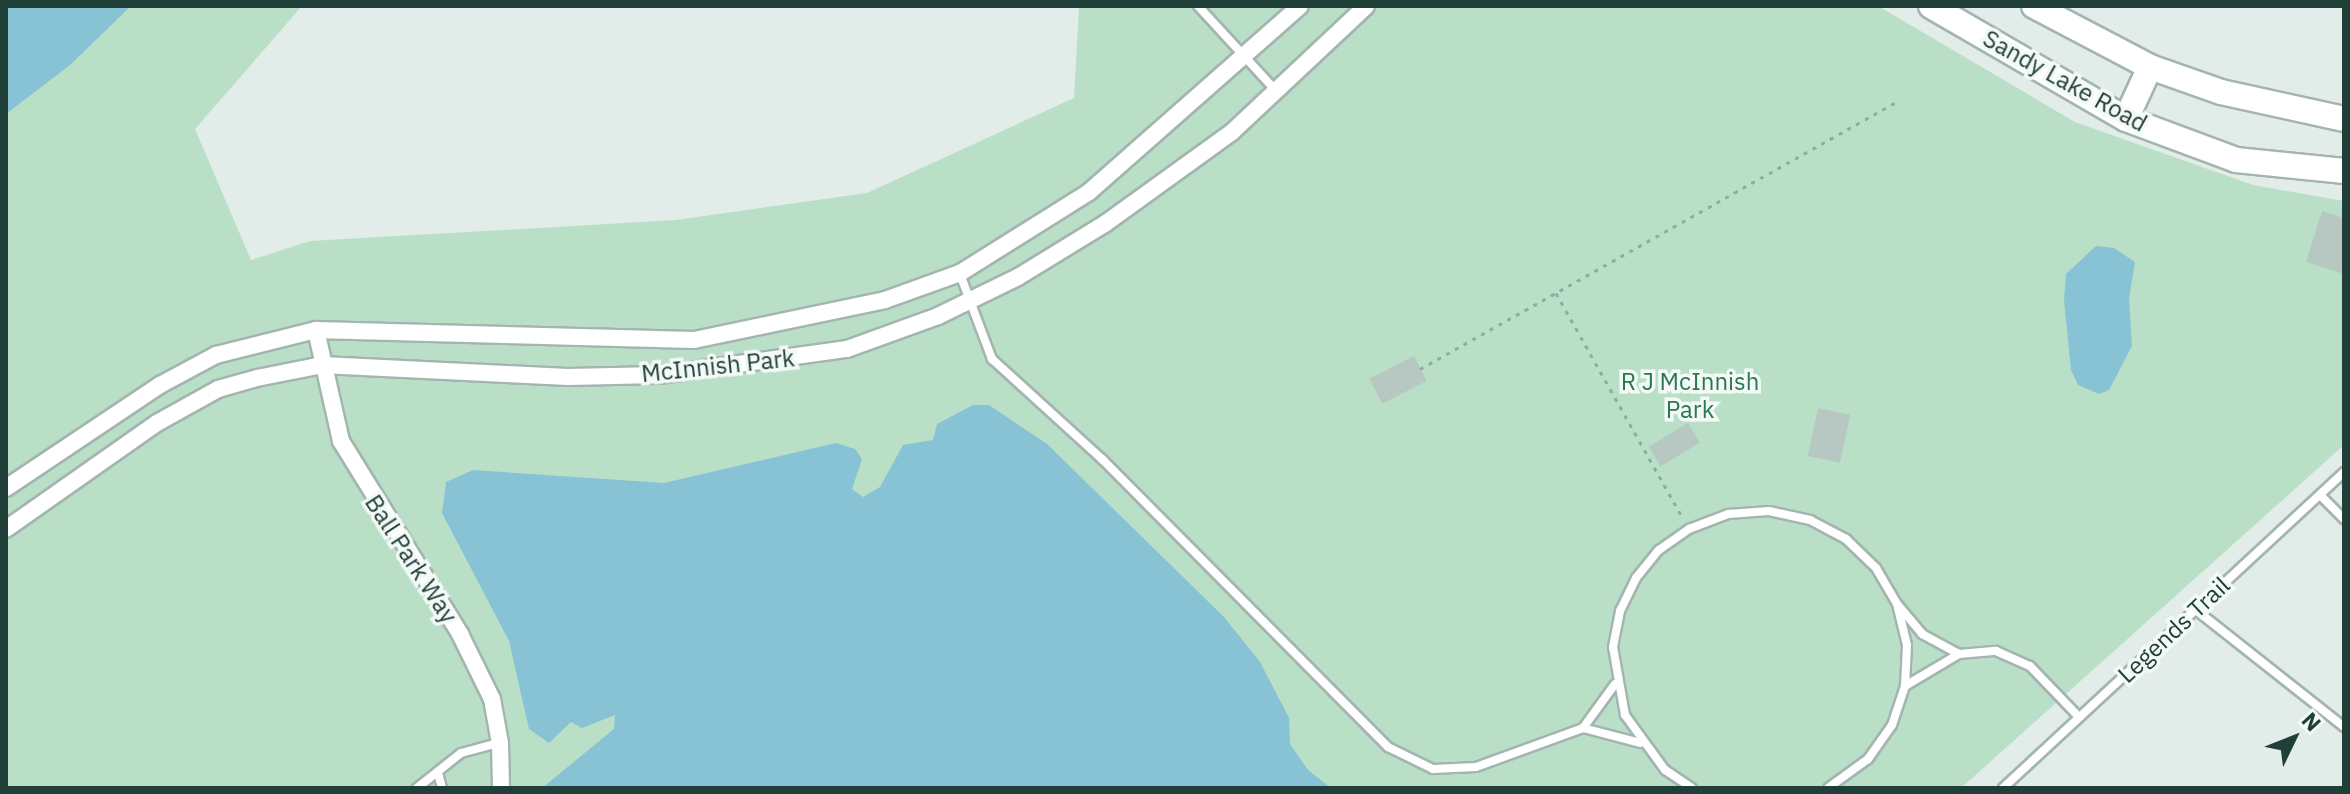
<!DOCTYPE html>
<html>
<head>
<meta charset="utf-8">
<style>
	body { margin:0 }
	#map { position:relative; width:2350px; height:794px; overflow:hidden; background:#e2ede9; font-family:"IBM Plex Sans",sans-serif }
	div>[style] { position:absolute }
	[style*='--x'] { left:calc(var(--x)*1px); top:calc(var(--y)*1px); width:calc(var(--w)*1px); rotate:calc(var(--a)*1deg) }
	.green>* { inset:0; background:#badfc7 }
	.water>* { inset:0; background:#87c2d5 }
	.building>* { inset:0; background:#b7c8c2; transform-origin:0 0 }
	.path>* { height:3px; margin-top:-1.5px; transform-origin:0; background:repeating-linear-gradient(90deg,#81b2a7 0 4px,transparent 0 10px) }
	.roads { filter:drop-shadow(2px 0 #a4b5b1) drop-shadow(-2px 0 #a4b5b1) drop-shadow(0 2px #a4b5b1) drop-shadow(0 -2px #a4b5b1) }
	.lane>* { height:8px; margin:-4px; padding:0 4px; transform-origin:4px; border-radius:4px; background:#fff }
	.street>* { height:16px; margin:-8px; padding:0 8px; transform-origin:8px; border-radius:8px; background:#fff }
	.secondary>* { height:24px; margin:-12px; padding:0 12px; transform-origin:12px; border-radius:12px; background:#fff }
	span { translate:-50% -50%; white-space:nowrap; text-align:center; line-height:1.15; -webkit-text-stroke:7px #f3f9f6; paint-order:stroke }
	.street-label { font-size:24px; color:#213f39 }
	.park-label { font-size:24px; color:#29784f }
	.frame { position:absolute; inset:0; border:8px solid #213f39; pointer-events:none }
	.north { position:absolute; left:2254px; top:698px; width:80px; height:80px; -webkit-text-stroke:6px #f3f9f6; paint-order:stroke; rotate:47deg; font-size:22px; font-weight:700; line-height:32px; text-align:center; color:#213f39 }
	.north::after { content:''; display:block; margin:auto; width:28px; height:36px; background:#213f39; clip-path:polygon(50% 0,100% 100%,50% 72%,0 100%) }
</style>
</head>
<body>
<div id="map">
	<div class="green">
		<div style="clip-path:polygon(6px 6px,302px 6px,195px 129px,251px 260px,310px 241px,676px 220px,867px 193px,1074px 98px,1079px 6px,1878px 6px,2075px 122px,2253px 185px,2344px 201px,2344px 445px,1961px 788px,6px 788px)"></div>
	</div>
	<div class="water">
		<div style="clip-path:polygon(6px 6px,131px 6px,70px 65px,6px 114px)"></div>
		<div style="clip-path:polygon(2096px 246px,2114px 248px,2135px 262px,2129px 298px,2132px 346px,2109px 390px,2099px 394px,2078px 385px,2071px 370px,2064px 300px,2066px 274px)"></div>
		<div style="clip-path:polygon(973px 405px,989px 405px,1047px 444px,1224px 617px,1260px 662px,1289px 718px,1290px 744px,1308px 770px,1331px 788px,542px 788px,614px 729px,615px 715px,582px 728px,571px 722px,549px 743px,529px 729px,509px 641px,442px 513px,446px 482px,473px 470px,664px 483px,836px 443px,855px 449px,862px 459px,852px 489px,863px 497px,880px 487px,903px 445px,933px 440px,937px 424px)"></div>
	</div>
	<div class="building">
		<div style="clip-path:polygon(2322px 211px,2344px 218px,2344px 274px,2306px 262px)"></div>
		<div style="left:1414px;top:356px;width:28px;height:50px;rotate:63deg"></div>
		<div style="left:1818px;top:408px;width:33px;height:49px;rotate:12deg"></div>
		<div style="left:1688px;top:423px;width:23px;height:46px;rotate:59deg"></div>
	</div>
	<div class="path">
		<div style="--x:1556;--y:293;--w:258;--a:60.6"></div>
		<div style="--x:1420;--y:369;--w:548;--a:-29.28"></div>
	</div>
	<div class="roads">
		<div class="lane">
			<div style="--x:1198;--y:6;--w:117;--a:47.4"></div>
			<div style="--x:960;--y:274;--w:91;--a:69.4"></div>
			<div style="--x:992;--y:359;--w:149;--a:42.3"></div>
			<div style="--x:1102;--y:459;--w:406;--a:45.2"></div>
			<div style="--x:1388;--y:747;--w:50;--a:26.1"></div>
			<div style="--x:1433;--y:769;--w:43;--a:-2.7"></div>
			<div style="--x:1476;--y:767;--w:114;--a:-20"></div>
			<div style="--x:1583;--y:728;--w:54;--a:-54"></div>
			<div style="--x:2320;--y:495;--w:34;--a:45"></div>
			<div style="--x:1898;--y:605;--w:38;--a:50"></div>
			<div style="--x:1922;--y:634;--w:42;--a:28.4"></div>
			<div style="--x:2196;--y:610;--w:189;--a:38.3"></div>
			<div style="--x:1905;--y:686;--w:63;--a:-30.7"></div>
			<div style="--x:1959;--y:654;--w:37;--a:-5"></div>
			<div style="--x:1996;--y:651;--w:37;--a:24"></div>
			<div style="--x:2030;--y:666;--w:71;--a:46.1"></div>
			<div style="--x:1583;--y:728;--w:59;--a:14.7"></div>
			<div style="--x:438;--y:773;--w:16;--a:75"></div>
			<div style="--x:417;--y:788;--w:56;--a:-38.5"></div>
			<div style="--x:461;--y:753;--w:39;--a:-15"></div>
			<div style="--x:1692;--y:788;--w:32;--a:-146"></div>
			<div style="--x:1665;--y:770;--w:68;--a:-126"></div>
			<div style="--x:1625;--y:715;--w:69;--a:-100"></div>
			<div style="--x:1613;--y:647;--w:37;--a:-79"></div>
			<div style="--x:1620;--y:611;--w:37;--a:-64"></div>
			<div style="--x:1636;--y:578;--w:36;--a:-51"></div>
			<div style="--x:1659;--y:550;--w:37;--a:-35"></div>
			<div style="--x:1689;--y:529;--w:42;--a:-21"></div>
			<div style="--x:1728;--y:514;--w:41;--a:-4.2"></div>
			<div style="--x:1769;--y:511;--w:42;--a:12.4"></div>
			<div style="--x:1810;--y:520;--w:41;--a:27.8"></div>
			<div style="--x:1846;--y:539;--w:42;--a:44"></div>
			<div style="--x:1876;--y:568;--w:42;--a:59.7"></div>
			<div style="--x:1897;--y:604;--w:42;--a:76.3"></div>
			<div style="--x:1907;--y:645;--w:41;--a:92.8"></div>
			<div style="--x:1905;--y:686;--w:41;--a:108.4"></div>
			<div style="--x:1892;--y:725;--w:42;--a:125.2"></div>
			<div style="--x:1868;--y:759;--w:49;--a:144.1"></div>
			<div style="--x:2003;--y:788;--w:465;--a:-42.8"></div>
		</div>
		<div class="street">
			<div style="--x:316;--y:330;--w:114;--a:77.3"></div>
			<div style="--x:341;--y:441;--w:227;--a:58.3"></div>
			<div style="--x:460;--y:634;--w:72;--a:63.8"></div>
			<div style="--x:492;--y:699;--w:45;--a:79.7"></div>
			<div style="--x:500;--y:743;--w:45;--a:88.7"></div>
			<div style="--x:6;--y:488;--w:185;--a:-33.8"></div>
			<div style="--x:160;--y:385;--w:64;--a:-28.2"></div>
			<div style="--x:216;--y:355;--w:103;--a:-14"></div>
			<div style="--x:316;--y:330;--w:378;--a:1.5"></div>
			<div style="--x:694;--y:340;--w:195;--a:-11.8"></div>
			<div style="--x:885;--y:300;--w:80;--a:-19.8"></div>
			<div style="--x:960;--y:273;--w:152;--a:-32.1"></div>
			<div style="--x:1089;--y:192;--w:281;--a:-41.4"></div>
			<div style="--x:6;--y:529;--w:184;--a:-35.1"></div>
			<div style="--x:157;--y:423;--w:70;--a:-29.1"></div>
			<div style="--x:218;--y:389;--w:41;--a:-15.8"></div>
			<div style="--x:257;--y:378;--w:66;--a:-11.3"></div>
			<div style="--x:322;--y:365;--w:246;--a:2.8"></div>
			<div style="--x:568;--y:377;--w:91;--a:-1.3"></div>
			<div style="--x:659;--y:375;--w:190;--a:-7.9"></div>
			<div style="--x:847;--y:349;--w:97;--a:-19.9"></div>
			<div style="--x:938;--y:316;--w:89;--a:-26"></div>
			<div style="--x:1018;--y:277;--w:103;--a:-31.5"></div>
			<div style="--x:1106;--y:223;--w:155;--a:-35.8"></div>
			<div style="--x:1232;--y:132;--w:184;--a:-43.2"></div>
		</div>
		<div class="secondary">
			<div style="--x:1931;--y:6;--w:225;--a:30.1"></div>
			<div style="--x:2126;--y:119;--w:117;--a:20.4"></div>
			<div style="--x:2236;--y:160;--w:109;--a:5.8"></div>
			<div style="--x:2034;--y:6;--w:131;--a:27.7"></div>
			<div style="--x:2150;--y:67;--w:75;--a:19.4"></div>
			<div style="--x:2221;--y:92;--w:126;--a:12.4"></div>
			<div style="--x:2126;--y:119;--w:57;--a:-65.2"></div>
		</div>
	</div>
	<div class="street-label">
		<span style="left:2065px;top:81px;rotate:29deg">Sandy Lake Road</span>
		<span style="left:718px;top:366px;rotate:-6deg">McInnish Park</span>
		<span style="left:411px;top:559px;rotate:57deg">Ball Park Way</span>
		<span style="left:2174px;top:630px;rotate:-43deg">Legends Trail</span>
	</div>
	<div class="park-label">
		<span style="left:1690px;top:396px">R J McInnish<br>Park</span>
	</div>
	<div class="frame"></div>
	<div class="north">N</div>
</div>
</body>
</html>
